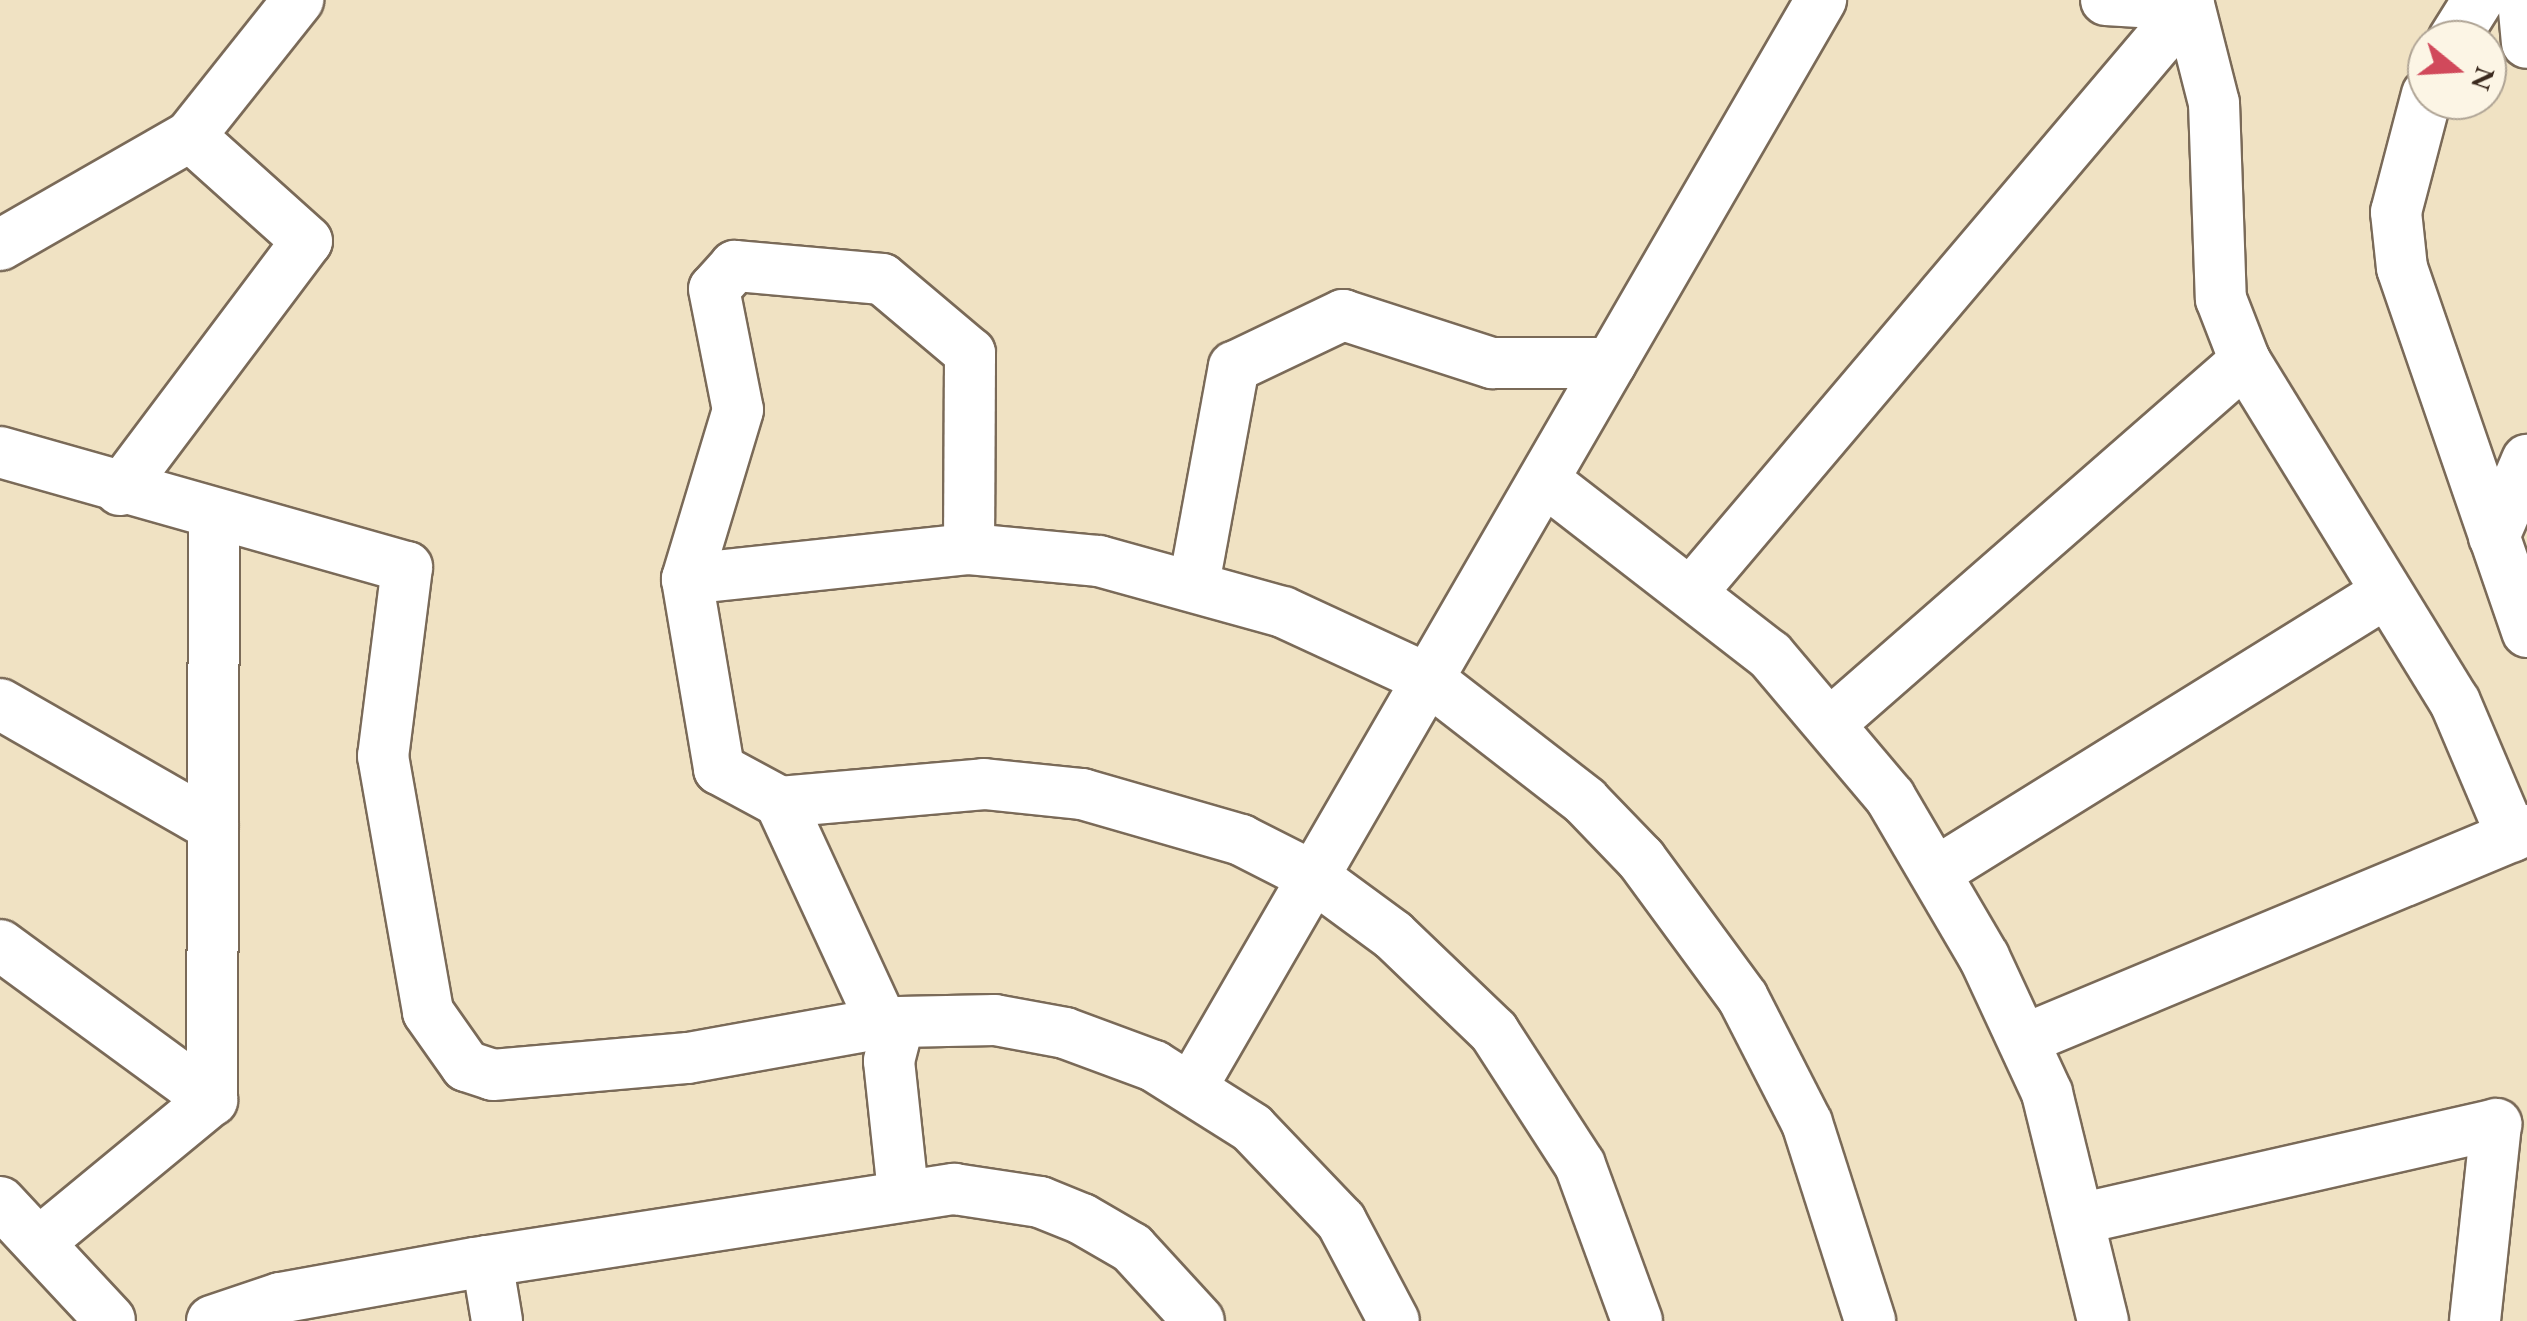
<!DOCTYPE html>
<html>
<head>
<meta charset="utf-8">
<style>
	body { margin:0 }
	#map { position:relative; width:2527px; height:1321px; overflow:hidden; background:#f0e2c3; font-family:"EB Garamond",serif }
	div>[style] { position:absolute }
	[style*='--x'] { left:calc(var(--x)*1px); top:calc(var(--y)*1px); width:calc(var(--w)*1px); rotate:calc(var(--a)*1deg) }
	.roads { filter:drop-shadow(2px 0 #7a6a58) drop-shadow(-2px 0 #7a6a58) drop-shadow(0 2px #7a6a58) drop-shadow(0 -2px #7a6a58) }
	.minor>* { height:50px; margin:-25px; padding:0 25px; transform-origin:25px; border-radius:25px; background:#fff }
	span { translate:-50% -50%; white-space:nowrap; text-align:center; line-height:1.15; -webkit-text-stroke:10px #fcf5e5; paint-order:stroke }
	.north { position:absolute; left:2407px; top:20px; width:100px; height:100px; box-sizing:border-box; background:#fcf5e5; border:2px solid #afa495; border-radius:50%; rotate:108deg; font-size:28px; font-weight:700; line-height:40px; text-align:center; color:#3b2a1e }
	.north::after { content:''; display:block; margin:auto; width:35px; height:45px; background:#d1495b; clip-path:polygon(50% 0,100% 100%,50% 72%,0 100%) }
</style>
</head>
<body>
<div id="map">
	<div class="roads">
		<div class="minor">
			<div style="--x:2106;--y:0;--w:83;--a:3.4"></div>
			<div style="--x:2189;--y:5;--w:101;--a:75.7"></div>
			<div style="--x:2214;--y:103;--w:196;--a:88"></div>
			<div style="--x:2221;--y:299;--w:66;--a:68.8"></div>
			<div style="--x:2245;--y:361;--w:400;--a:58.4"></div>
			<div style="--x:2455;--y:702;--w:146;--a:67"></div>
			<div style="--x:2523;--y:0;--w:43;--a:84.7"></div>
			<div style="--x:2453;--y:40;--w:47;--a:-58"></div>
			<div style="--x:2427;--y:94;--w:122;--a:104.7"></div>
			<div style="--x:2396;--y:212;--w:56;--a:83.9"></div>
			<div style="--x:2402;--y:268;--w:385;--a:71"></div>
			<div style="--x:0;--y:245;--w:219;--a:-29.8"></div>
			<div style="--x:190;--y:136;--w:174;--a:-51.5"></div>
			<div style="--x:0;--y:452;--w:423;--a:15.8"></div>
			<div style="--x:407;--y:567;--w:191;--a:97.2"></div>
			<div style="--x:383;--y:756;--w:260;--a:80"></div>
			<div style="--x:428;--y:1012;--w:66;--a:54.9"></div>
			<div style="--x:466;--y:1066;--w:28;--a:18"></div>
			<div style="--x:493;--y:1075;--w:196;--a:-5"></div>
			<div style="--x:688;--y:1058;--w:197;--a:-10.2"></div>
			<div style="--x:1544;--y:480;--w:286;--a:37.8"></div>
			<div style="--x:1770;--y:655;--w:186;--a:49.8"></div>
			<div style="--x:1890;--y:797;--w:186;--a:59.6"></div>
			<div style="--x:1984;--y:957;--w:150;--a:65.1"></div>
			<div style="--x:2047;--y:1093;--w:235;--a:76.2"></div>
			<div style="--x:120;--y:490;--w:311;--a:-53.1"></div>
			<div style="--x:307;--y:241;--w:157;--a:-138.1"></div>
			<div style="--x:2494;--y:537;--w:84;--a:-66.8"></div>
			<div style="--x:969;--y:549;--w:196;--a:-89.7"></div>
			<div style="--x:970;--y:353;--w:115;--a:-139.9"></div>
			<div style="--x:882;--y:279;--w:148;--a:-174.9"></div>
			<div style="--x:735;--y:266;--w:31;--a:132"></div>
			<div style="--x:714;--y:289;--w:123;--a:78.8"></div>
			<div style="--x:738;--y:410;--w:177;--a:106.8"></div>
			<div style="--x:687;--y:579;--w:193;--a:80.4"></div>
			<div style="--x:719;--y:769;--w:69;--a:28.4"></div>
			<div style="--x:780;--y:802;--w:205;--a:-5"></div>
			<div style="--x:984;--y:784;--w:99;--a:5.8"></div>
			<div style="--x:1082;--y:794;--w:166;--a:16.1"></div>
			<div style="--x:1241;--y:840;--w:82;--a:26.9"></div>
			<div style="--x:1314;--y:877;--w:98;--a:36.3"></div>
			<div style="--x:1393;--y:935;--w:140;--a:43.8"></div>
			<div style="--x:1494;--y:1032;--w:158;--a:57.1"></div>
			<div style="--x:1580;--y:1165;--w:166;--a:69.9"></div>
			<div style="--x:687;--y:579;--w:284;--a:-6.1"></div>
			<div style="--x:969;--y:549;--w:131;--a:5.3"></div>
			<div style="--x:1099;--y:561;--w:191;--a:15.5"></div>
			<div style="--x:1283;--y:612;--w:160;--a:24.8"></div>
			<div style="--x:1428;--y:679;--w:199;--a:37.8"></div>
			<div style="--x:1585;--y:801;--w:81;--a:46"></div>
			<div style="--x:1641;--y:859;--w:172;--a:53.7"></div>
			<div style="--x:1743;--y:998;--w:140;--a:62.9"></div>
			<div style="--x:1807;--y:1123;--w:208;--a:72.3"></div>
			<div style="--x:1194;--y:584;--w:221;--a:-79.6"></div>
			<div style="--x:1234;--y:367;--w:121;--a:-25.5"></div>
			<div style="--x:1343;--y:315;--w:157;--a:17.9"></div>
			<div style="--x:1492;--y:363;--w:119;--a:0"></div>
			<div style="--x:1695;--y:588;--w:764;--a:-49.72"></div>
			<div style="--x:0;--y:704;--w:245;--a:29.8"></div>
			<div style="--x:1834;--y:720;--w:546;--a:-41.14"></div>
			<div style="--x:780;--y:802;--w:260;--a:65.2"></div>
			<div style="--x:1938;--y:871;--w:525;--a:-31.84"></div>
			<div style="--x:0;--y:945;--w:263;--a:36.2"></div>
			<div style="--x:2023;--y:1040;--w:546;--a:-22.62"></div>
			<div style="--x:1193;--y:1085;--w:1254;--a:-59.94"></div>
			<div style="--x:903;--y:1192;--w:132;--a:-96.1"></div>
			<div style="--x:889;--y:1061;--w:40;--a:-75.6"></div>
			<div style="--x:899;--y:1022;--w:96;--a:-1.2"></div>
			<div style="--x:995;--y:1020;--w:71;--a:10.5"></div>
			<div style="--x:1065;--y:1033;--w:95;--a:20.3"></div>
			<div style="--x:1154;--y:1066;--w:116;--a:32.3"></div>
			<div style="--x:1252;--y:1128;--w:129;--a:46.3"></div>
			<div style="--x:1341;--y:1221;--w:113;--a:62.1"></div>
			<div style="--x:0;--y:1202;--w:161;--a:47"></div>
			<div style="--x:2083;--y:1218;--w:424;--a:-12.8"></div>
			<div style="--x:2496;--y:1124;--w:198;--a:96.1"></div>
			<div style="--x:42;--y:1240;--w:220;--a:-39.5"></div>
			<div style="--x:212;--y:1100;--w:580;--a:-89.8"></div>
			<div style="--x:487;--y:1261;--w:61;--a:80.5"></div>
			<div style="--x:212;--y:1321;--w:72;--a:-18.7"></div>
			<div style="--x:280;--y:1298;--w:198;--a:-10.2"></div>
			<div style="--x:475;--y:1263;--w:485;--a:-8.8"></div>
			<div style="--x:954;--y:1189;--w:87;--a:8.6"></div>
			<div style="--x:1040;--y:1202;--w:45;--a:22"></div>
			<div style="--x:1082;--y:1219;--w:58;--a:30.1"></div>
			<div style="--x:1132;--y:1248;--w:99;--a:47.5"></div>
		</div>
	</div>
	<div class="north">N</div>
</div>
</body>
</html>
